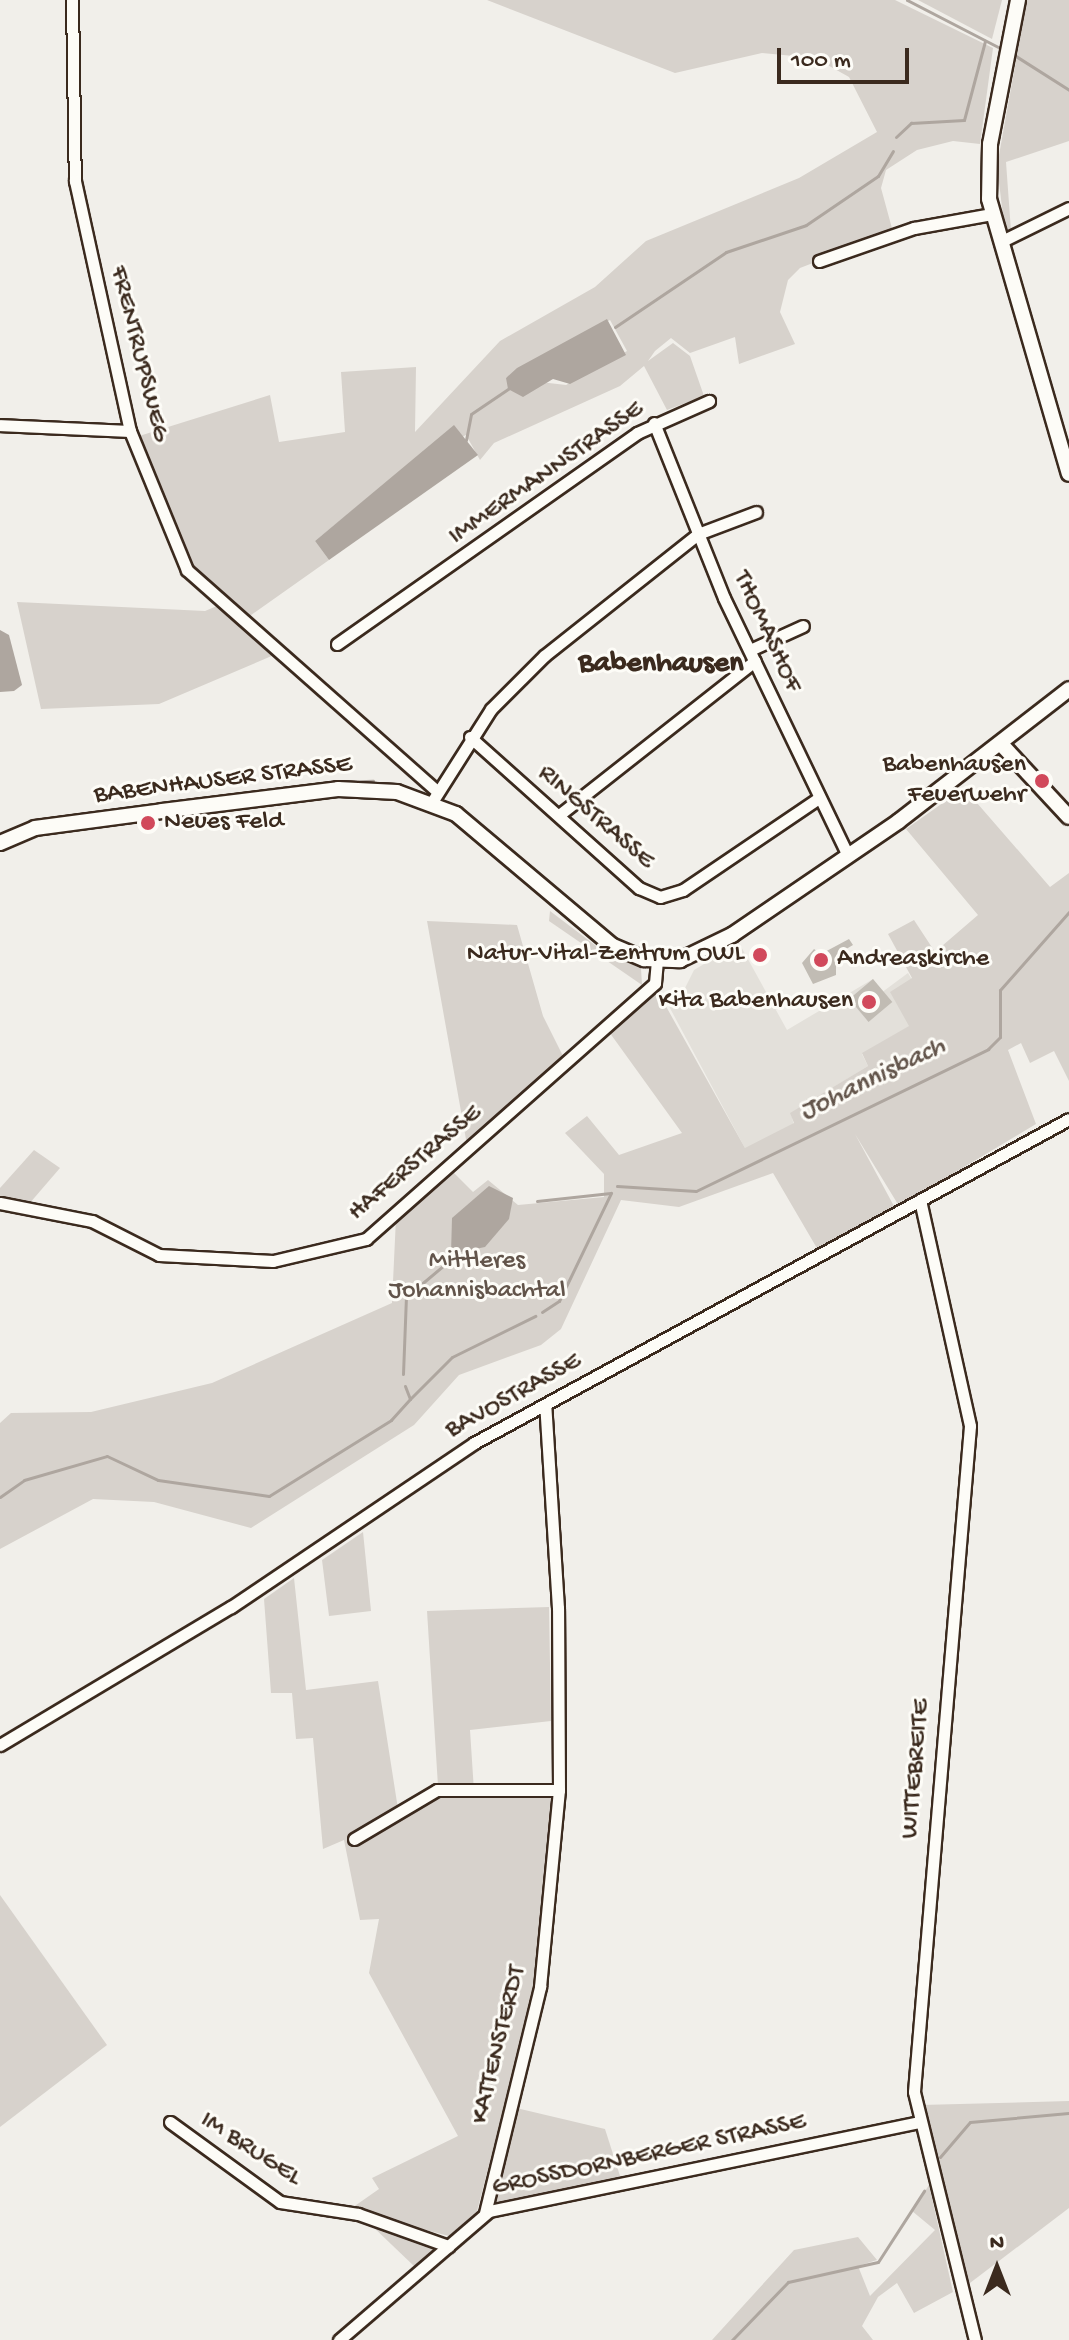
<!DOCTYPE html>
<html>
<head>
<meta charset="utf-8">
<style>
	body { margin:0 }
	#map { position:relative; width:1069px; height:2340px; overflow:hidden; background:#f1efea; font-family:"Gochi Hand",sans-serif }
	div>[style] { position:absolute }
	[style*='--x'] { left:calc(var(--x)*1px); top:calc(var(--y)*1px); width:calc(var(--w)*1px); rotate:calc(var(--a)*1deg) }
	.built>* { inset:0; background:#e3e0da }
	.green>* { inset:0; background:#d7d2cc }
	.water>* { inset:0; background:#aea69f }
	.stream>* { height:3px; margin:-1.5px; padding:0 1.5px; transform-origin:1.5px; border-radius:1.5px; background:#aea69f }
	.building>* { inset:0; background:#c1bcb4; transform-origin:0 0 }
	.roads { filter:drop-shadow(2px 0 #3b2a1e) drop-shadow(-2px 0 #3b2a1e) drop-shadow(0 2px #3b2a1e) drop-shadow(0 -2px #3b2a1e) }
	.minor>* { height:11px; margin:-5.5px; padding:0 5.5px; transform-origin:5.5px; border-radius:5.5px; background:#fdfcf7 }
	.secondary>* { height:14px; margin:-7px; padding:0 7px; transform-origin:7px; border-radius:7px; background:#fdfcf7 }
	.dots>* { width:22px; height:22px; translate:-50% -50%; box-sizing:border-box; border:4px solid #fdfcf7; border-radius:50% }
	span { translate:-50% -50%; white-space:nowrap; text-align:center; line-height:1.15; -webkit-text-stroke:6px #fdfcf7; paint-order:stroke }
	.street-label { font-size:26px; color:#3b2a1e }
	.poi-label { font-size:26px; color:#3b2a1e }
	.right { translate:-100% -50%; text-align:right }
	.left { translate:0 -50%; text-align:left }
	.park-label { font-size:26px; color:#62544a }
	.water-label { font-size:28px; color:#63554b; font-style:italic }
	.quarter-label { font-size:30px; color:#3b2a1e; font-weight:700 }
	.north { position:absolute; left:957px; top:2228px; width:80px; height:80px; -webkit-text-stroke:6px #fdfcf7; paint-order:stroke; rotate:0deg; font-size:22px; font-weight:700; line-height:32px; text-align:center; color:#3b2a1e }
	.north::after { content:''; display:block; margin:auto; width:28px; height:36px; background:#3b2a1e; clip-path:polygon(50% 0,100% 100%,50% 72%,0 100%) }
	.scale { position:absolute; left:777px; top:48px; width:132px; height:36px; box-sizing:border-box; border:4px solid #3b2a1e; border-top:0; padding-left:10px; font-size:24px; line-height:28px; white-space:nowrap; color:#3b2a1e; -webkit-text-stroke:6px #fdfcf7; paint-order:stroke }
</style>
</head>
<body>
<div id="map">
	<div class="built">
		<div style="clip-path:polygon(739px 943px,787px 1030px,873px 979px,881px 993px,908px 973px,932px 1013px,862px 1054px,868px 1066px,791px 1113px,794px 1126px,746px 1150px,664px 997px,680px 998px,694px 970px)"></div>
	</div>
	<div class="green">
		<div style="clip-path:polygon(evenodd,487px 0,895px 0,993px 48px,980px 144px,953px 141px,917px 150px,886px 170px,881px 188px,893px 232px,800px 268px,788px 280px,780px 312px,795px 344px,739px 364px,735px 337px,690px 353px,671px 338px,655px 351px,648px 361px,673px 343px,690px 356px,704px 396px,667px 410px,644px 366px,620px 386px,494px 443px,480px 460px,466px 435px,413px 461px,315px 541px,329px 560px,244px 620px,192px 574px,136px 437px,270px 395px,279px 442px,345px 432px,341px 372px,416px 367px,415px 432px,500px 341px,595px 287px,646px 241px,799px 178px,877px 132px,849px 77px,815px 58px,762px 53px,675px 73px,487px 0,610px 320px,627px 351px,566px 385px,506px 378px,610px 320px)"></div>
		<div style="clip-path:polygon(918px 0,1002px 0,992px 39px)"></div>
		<div style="clip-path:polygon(1027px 0,1069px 0,1069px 141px,1006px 162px,1011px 231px,1005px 232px,997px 166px)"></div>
		<div style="clip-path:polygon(17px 602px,205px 611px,217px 606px,274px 655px,159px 704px,41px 709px)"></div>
		<div style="clip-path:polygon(964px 788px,1050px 887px,1069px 873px,1069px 1081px,1054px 1051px,1030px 1063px,1021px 1043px,1008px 1050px,1036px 1124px,899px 1206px,855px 1134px,895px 1208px,818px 1250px,773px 1173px,679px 1207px,621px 1200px,561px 1329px,541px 1345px,459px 1375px,414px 1425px,251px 1528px,154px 1502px,93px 1499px,0 1549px,0 1423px,11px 1413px,91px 1412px,212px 1383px,392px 1303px,396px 1218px,451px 1170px,473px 1192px,488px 1180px,518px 1205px,604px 1197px,604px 1174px,565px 1133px,587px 1116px,619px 1155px,682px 1133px,607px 1029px,658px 992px,745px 1148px,794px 1123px,790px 1113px,868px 1066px,862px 1053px,909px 1026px,890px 992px,912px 978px,888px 934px,914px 920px,935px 952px,978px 915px,906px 829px)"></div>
		<div style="clip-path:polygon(550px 911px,608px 955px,641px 968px,642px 985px,549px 921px)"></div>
		<div style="clip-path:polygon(427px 921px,517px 925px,543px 1016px,564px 1058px,467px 1145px)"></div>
		<div style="clip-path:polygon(34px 1150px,60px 1168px,29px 1204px,0 1200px,0 1188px)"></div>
		<div style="clip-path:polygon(363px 1532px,371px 1611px,329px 1616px,322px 1560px)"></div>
		<div style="clip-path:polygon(294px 1578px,306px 1690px,378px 1681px,398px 1809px,438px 1786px,427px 1611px,549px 1607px,551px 1721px,470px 1730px,474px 1791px,554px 1793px,536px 1983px,477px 2211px,449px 2236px,349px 2210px,379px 2189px,372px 2178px,458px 2136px,369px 1973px,379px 1919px,360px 1920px,344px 1840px,323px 1849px,313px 1738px,296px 1739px,292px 1693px,271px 1693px,264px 1599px)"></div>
		<div style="clip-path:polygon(0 1895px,107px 2045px,0 2127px)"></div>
		<div style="clip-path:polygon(1069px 2101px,1069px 2208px,966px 2286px,921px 2105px)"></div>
		<div style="clip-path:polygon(512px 2107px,605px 2129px,621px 2179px,494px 2206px)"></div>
		<div style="clip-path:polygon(929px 2185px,953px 2292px,914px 2313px,897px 2283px,878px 2297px,862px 2326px,873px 2340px,712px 2340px,794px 2250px,858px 2237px,877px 2260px,858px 2266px,870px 2296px,935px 2230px,912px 2211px)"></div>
		<div style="clip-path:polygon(369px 2223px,438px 2248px,415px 2267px)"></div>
	</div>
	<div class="water">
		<div style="clip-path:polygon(607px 319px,626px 355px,570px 384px,553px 379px,523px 397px,508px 389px,506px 378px,517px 368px)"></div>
		<div style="clip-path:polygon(454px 425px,478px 455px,329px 560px,315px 541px)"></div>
		<div style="clip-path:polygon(0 630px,9px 635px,22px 685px,14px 691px,0 692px)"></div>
		<div style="clip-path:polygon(489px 1186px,513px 1198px,509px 1219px,485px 1247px,451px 1254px,452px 1218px)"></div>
	</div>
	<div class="stream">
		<div style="--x:907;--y:0;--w:109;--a:27.3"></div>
		<div style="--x:1011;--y:53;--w:69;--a:32.5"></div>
		<div style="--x:896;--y:137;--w:21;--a:-43"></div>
		<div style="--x:911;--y:123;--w:53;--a:-3.2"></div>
		<div style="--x:964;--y:120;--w:82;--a:-75.1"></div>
		<div style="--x:615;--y:327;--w:134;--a:-34"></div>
		<div style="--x:726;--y:252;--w:84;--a:-18.6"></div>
		<div style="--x:806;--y:225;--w:87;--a:-34.2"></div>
		<div style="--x:878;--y:176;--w:29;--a:-59"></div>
		<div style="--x:466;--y:440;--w:26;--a:-79"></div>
		<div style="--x:471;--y:414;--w:45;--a:-34"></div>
		<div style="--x:338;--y:782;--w:35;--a:-2"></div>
		<div style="--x:617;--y:1186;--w:79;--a:3.6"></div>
		<div style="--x:696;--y:1191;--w:325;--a:-25.9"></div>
		<div style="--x:988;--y:1049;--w:17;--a:-45"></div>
		<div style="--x:1000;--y:1037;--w:47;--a:-90"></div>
		<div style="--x:1000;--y:990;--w:104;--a:-48.5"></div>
		<div style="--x:537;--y:1201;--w:74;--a:-6.2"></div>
		<div style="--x:542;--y:1312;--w:20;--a:-33"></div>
		<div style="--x:559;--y:1301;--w:120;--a:-64.3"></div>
		<div style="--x:403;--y:1374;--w:77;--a:-87.8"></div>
		<div style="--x:406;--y:1297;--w:67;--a:-40.1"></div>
		<div style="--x:410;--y:1399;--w:59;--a:-45"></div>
		<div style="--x:452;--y:1357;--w:93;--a:-26.3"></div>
		<div style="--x:0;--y:1497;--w:29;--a:-35"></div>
		<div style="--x:24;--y:1480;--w:86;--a:-16.1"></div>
		<div style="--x:107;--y:1456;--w:56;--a:25.2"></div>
		<div style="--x:158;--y:1480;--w:112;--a:8.2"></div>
		<div style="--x:269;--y:1496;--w:144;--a:-31.9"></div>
		<div style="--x:391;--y:1420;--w:28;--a:-48"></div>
		<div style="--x:410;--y:1399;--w:14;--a:-111"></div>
		<div style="--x:940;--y:2157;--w:46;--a:-49.4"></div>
		<div style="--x:970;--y:2122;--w:99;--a:-5.2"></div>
		<div style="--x:732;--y:2340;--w:81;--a:-46"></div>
		<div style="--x:788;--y:2282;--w:92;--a:-12.5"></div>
		<div style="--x:878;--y:2262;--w:85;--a:-57.1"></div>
	</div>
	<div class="building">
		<div style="clip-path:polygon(849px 939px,853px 945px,836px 955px,836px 975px,813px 984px,802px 963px,814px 949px,821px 954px)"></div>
		<div style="left:873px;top:979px;width:30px;height:31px;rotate:50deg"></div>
	</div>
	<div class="roads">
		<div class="minor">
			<div style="--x:72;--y:0;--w:181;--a:89.1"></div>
			<div style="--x:75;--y:181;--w:256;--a:77.6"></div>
			<div style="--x:130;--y:431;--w:150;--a:67.7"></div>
			<div style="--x:187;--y:570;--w:332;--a:41.5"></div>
			<div style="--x:1000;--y:242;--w:77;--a:-26.2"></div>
			<div style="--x:819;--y:261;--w:101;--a:-19.2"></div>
			<div style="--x:914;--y:228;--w:79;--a:-10.2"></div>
			<div style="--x:654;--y:423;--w:188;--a:68.2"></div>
			<div style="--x:724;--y:598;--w:286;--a:64.3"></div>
			<div style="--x:0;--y:425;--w:130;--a:2.6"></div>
			<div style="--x:337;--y:644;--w:367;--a:-35.1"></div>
			<div style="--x:637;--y:433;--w:79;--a:-24"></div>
			<div style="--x:750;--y:650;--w:58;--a:-24.4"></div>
			<div style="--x:470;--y:737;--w:227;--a:41.8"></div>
			<div style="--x:639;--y:888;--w:23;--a:23"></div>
			<div style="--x:660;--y:897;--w:24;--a:-17"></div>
			<div style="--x:683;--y:890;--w:164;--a:-34.1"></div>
			<div style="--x:432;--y:802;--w:110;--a:-57.6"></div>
			<div style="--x:491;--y:709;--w:75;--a:-45"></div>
			<div style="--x:544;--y:656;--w:196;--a:-38.4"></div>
			<div style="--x:698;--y:534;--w:62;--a:-20.8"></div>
			<div style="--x:559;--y:815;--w:249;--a:-38.2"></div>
			<div style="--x:920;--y:1200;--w:231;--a:77.5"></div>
			<div style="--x:970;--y:1426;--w:668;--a:94.81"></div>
			<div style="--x:914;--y:2092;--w:255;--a:76.2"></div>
			<div style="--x:0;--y:1203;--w:94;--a:11.1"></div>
			<div style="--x:92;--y:1221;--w:75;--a:26.9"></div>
			<div style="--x:159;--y:1255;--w:114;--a:3"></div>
			<div style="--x:273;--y:1261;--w:96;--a:-13.3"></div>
			<div style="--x:366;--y:1239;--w:386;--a:-41.5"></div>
			<div style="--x:655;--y:983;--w:21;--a:-85"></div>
			<div style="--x:0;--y:1745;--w:269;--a:-30.9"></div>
			<div style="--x:231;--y:1607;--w:293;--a:-34"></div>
			<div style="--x:474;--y:1443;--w:677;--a:-28.57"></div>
			<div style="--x:354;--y:1839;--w:96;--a:-30.6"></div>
			<div style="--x:437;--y:1790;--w:122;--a:0"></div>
			<div style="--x:170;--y:2122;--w:136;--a:36"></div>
			<div style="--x:280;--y:2202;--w:79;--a:8.7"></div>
			<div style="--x:358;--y:2214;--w:96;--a:19.6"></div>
			<div style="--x:485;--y:2213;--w:233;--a:-76.3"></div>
			<div style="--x:540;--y:1987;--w:198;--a:-84.5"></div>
			<div style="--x:559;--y:1790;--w:182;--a:-90.3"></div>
			<div style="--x:558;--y:1608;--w:204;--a:-93.6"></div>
			<div style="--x:339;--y:2340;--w:198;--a:-40.7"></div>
			<div style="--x:489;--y:2211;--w:437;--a:-11.7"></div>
		</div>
		<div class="secondary">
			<div style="--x:1018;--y:0;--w:147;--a:101"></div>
			<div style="--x:990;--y:144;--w:55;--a:91"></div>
			<div style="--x:989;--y:199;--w:286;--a:73.8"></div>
			<div style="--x:1002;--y:745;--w:98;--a:47.1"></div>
			<div style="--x:0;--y:843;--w:38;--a:-23"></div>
			<div style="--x:35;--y:828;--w:128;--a:-7.6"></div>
			<div style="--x:162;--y:811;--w:177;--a:-7.1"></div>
			<div style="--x:338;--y:789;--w:59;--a:2.9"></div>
			<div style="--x:397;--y:792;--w:63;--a:20.4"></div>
			<div style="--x:456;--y:814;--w:205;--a:40.1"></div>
			<div style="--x:613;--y:946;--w:34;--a:23"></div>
			<div style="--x:644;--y:959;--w:36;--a:2"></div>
			<div style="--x:680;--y:960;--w:58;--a:-25.7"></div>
			<div style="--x:732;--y:935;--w:202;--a:-34.3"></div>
			<div style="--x:899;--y:821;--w:215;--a:-37.8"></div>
		</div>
	</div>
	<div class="dots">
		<div style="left:1042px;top:781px;background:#d1495b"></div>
		<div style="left:148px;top:823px;background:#d1495b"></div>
		<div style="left:760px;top:955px;background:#d1495b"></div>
		<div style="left:821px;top:960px;background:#d1495b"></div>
		<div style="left:869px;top:1002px;background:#d1495b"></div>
	</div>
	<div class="street-label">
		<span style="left:138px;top:354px;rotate:76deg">FRENTRUPSWEG</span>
		<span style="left:547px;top:474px;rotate:-35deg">IMMERMANNSTRASSE</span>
		<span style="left:766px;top:632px;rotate:65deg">THOMASHOF</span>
		<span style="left:223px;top:781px;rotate:-7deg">BABENHAUSER STRASSE</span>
		<span style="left:595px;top:818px;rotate:41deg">RINGSTRASSE</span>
		<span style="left:416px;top:1164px;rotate:-40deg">HAFERSTRASSE</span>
		<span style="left:514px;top:1397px;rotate:-29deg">BAVOSTRASSE</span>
		<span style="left:917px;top:1769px;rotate:-85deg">WITTEBREITE</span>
		<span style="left:500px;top:2045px;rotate:-76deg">KATTENSTERDT</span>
		<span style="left:250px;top:2150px;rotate:33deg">IM BRUGEL</span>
		<span style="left:649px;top:2156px;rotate:-12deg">GROSSDORNBERGER STRASSE</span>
	</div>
	<div class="poi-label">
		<span class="right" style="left:1026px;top:781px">Babenhausen<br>Feuerwehr</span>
		<span class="left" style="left:164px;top:823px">Neues Feld</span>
		<span class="right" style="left:744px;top:955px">Natur-Vital-Zentrum OWL</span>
		<span class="left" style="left:837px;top:960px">Andreaskirche</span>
		<span class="right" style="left:853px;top:1002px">Kita Babenhausen</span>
	</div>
	<div class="park-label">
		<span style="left:477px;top:1277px">Mittleres<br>Johannisbachtal</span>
	</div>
	<div class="water-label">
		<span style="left:873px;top:1080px;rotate:-26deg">Johannisbach</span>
	</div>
	<div class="quarter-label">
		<span style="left:661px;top:665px">Babenhausen</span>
	</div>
	<div class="north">N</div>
	<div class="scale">100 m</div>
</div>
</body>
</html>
